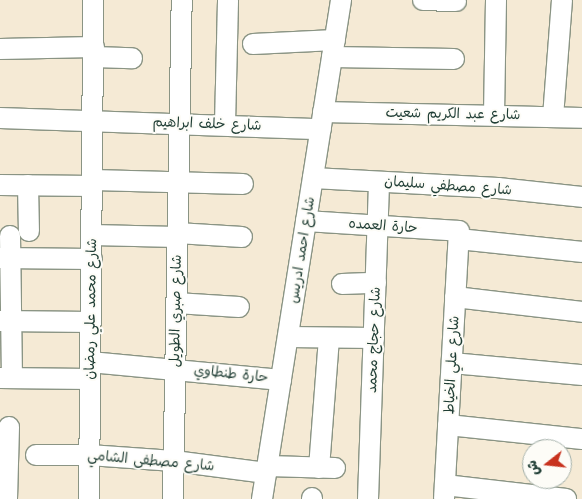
<!DOCTYPE html>
<html>
<head>
<meta charset="utf-8">
<style>
	body { margin:0 }
	#map { position:relative; width:582px; height:499px; overflow:hidden; background:#f5ead5; font-family:"Architects Daughter","Playpen Sans Arabic",sans-serif }
	div>[style] { position:absolute }
	[style*='--x'] { left:calc(var(--x)*1px); top:calc(var(--y)*1px); width:calc(var(--w)*1px); rotate:calc(var(--a)*1deg) }
	.roads { filter:drop-shadow(1px 0 #8a9484) drop-shadow(-1px 0 #8a9484) drop-shadow(0 1px #8a9484) drop-shadow(0 -1px #8a9484) }
	.street>* { height:20px; margin:-10px; padding:0 10px; transform-origin:10px; border-radius:10px; background:#fff }
	span { translate:-50% -50%; white-space:nowrap; text-align:center; line-height:1.15; -webkit-text-stroke:4px #fdfcf7; paint-order:stroke }
	.street-label { font-size:14px; color:#1f3d34 }
	.north { position:absolute; left:522px; top:439px; width:50px; height:50px; box-sizing:border-box; background:#fdfcf7; border:1px solid #a4b0a9; border-radius:50%; rotate:254deg; font-size:14px; font-weight:700; line-height:20px; text-align:center; color:#1f3d34 }
	.north::after { content:''; display:block; margin:auto; width:18px; height:22px; background:#c8321e; clip-path:polygon(50% 0,100% 100%,50% 72%,0 100%) }
</style>
</head>
<body>
<div id="map">
	<div class="roads">
		<div class="street">
			<div style="--x:423;--y:0;--w:33;--a:2"></div>
			<div style="--x:253;--y:44;--w:82;--a:-2.8"></div>
			<div style="--x:0;--y:49;--w:94;--a:-1.2"></div>
			<div style="--x:94;--y:57;--w:38;--a:2"></div>
			<div style="--x:332;--y:57;--w:122;--a:0.9"></div>
			<div style="--x:323;--y:112;--w:259;--a:1.3"></div>
			<div style="--x:494;--y:115;--w:115;--a:-89"></div>
			<div style="--x:553;--y:117;--w:117;--a:-85.6"></div>
			<div style="--x:0;--y:118;--w:321;--a:2"></div>
			<div style="--x:225;--y:124;--w:124;--a:-88.6"></div>
			<div style="--x:313;--y:178;--w:185;--a:3.1"></div>
			<div style="--x:498;--y:188;--w:84;--a:6.1"></div>
			<div style="--x:93;--y:180;--w:150;--a:1.5"></div>
			<div style="--x:0;--y:185;--w:93;--a:0.6"></div>
			<div style="--x:28;--y:185;--w:46;--a:88.8"></div>
			<div style="--x:306;--y:221;--w:153;--a:3.7"></div>
			<div style="--x:459;--y:231;--w:268;--a:93.2"></div>
			<div style="--x:177;--y:233;--w:65;--a:3.5"></div>
			<div style="--x:92;--y:235;--w:85;--a:1.3"></div>
			<div style="--x:10;--y:236;--w:142;--a:89.2"></div>
			<div style="--x:459;--y:239;--w:124;--a:6"></div>
			<div style="--x:0;--y:258;--w:92;--a:0.6"></div>
			<div style="--x:342;--y:284;--w:34;--a:-2"></div>
			<div style="--x:455;--y:297;--w:128;--a:6.7"></div>
			<div style="--x:176;--y:303;--w:63;--a:3.6"></div>
			<div style="--x:0;--y:321;--w:91;--a:0.6"></div>
			<div style="--x:288;--y:337;--w:86;--a:0.7"></div>
			<div style="--x:90;--y:362;--w:192;--a:5.4"></div>
			<div style="--x:452;--y:363;--w:131;--a:5.3"></div>
			<div style="--x:0;--y:378;--w:90;--a:0.6"></div>
			<div style="--x:448;--y:425;--w:135;--a:6"></div>
			<div style="--x:36;--y:455;--w:53;--a:0"></div>
			<div style="--x:89;--y:455;--w:85;--a:4"></div>
			<div style="--x:174;--y:461;--w:93;--a:7.4"></div>
			<div style="--x:268;--y:466;--w:67;--a:1.7"></div>
			<div style="--x:319;--y:468;--w:130;--a:-85.6"></div>
			<div style="--x:445;--y:485;--w:122;--a:6.6"></div>
			<div style="--x:7;--y:499;--w:72;--a:-88.4"></div>
			<div style="--x:89;--y:499;--w:499;--a:-89.5"></div>
			<div style="--x:173;--y:499;--w:499;--a:-89"></div>
			<div style="--x:262;--y:499;--w:505;--a:-81"></div>
			<div style="--x:312;--y:499;--w:1;--a:-90"></div>
			<div style="--x:368;--y:499;--w:317;--a:-88"></div>
		</div>
	</div>
	<div class="street-label">
		<span style="left:453px;top:114px;rotate:1deg">شارع عبد الكريم شعيت</span>
		<span style="left:207px;top:124px;rotate:2deg">شارع خلف ابراهيم</span>
		<span style="left:448px;top:186px;rotate:4deg">شارع مصطفي سليمان</span>
		<span style="left:383px;top:226px;rotate:4deg">حارة العمده</span>
		<span style="left:302px;top:250px;rotate:-81deg">شارع احمد ادريس</span>
		<span style="left:91px;top:309px;rotate:-89deg">شارع محمد علي رمضان</span>
		<span style="left:176px;top:311px;rotate:-89deg">شارع صبري الطويل</span>
		<span style="left:374px;top:340px;rotate:-88deg">شارع حجاج محمد</span>
		<span style="left:452px;top:365px;rotate:-87deg">شارع علي الخياط</span>
		<span style="left:231px;top:374px;rotate:6deg">حارة طنطاوي</span>
		<span style="left:151px;top:461px;rotate:5deg">شارع مصطفى الشامي</span>
	</div>
	<div class="north">ش</div>
</div>
</body>
</html>
